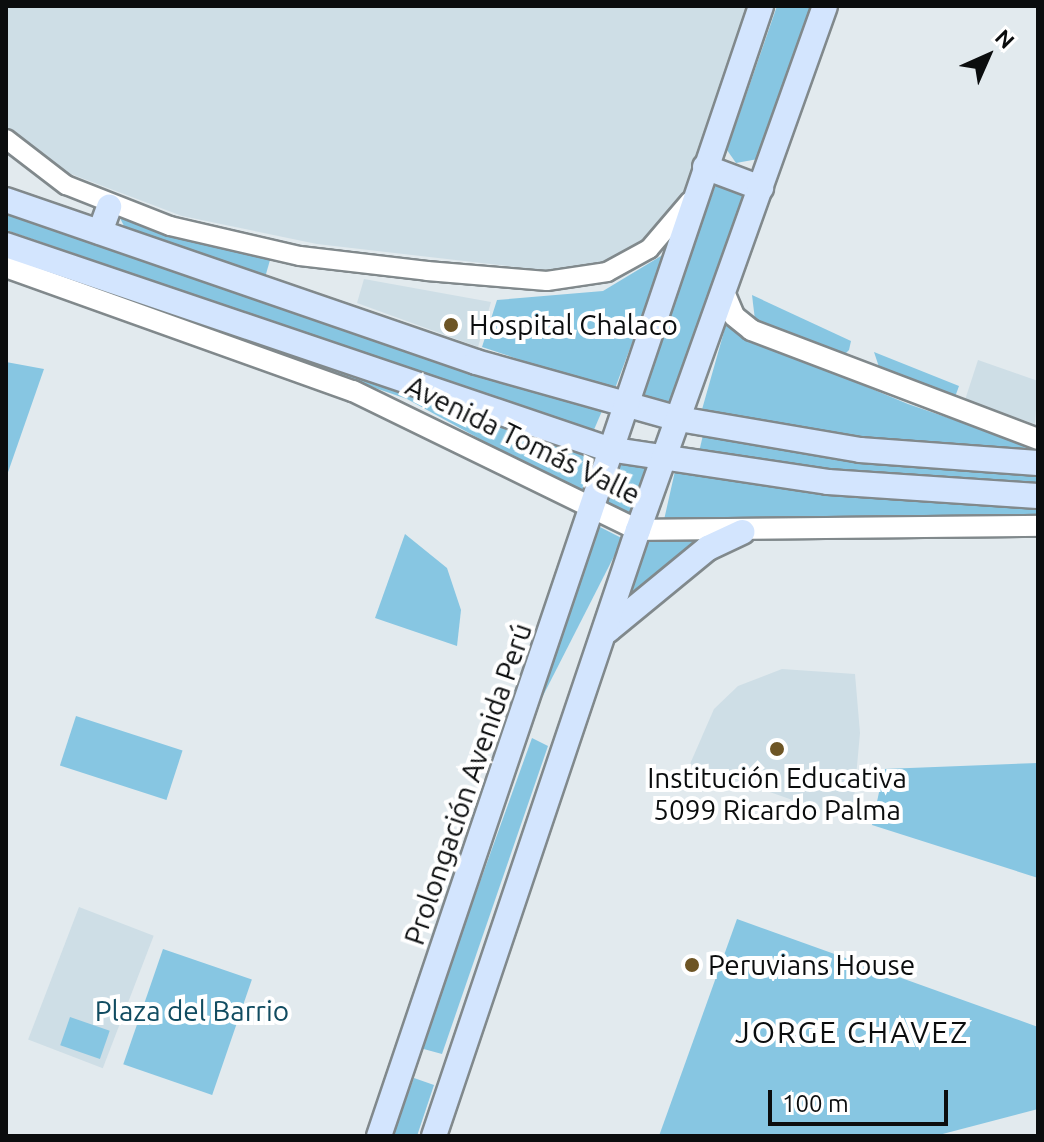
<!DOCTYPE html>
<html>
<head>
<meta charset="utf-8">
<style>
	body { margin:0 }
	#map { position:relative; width:1044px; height:1142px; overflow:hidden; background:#e2eaee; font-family:Ubuntu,sans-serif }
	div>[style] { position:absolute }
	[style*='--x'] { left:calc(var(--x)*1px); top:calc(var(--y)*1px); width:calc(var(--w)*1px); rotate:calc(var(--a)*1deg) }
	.built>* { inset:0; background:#cedee6; transform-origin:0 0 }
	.green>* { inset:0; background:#87c6e2; transform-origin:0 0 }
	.roads { filter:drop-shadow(2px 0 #81898c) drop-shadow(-2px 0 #81898c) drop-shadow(0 2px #81898c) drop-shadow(0 -2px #81898c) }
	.tertiary>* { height:18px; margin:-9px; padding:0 9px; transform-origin:9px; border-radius:9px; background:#fff }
	.secondary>* { height:20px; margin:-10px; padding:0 10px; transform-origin:10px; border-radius:10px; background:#fff }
	.primary>* { height:24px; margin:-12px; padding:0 12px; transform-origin:12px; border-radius:12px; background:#d3e5fe }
	.dots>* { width:22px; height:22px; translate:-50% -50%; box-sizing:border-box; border:4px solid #fff; border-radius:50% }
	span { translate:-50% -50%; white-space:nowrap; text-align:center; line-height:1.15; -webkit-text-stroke:8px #fff; paint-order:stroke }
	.poi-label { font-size:28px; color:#0b0d0e }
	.left { translate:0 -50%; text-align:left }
	.street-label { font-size:28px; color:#0b0d0e }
	.park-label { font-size:28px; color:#114c61 }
	.neighbourhood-label { font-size:30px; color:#0b0d0e; letter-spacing:2px }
	.frame { position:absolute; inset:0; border:8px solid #0b0d0e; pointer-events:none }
	.north { position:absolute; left:948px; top:16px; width:80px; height:80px; -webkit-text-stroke:6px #fff; paint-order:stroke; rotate:45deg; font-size:22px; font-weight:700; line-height:32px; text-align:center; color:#0b0d0e }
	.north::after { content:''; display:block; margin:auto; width:28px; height:36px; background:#0b0d0e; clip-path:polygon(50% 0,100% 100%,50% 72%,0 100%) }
	.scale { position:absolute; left:768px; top:1090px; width:180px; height:36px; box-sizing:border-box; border:4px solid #0b0d0e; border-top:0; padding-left:10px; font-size:24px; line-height:28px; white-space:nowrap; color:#0b0d0e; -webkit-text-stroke:6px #fff; paint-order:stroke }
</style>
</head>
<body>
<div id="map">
	<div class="built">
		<div style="clip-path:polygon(6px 6px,756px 6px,699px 175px,676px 206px,646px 239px,607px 264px,550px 271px,317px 244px,182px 216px,63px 171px,6px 127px)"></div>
		<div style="clip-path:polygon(364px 279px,491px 302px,478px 347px,357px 303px)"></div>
		<div style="clip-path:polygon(978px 360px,1038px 381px,1035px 424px,965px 400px)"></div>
		<div style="clip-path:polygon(782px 669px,855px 674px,860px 733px,852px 821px,690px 764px,714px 709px,738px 686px)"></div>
		<div style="left:79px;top:907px;width:80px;height:142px;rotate:21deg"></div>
	</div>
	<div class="green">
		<div style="clip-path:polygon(777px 6px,811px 6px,758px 159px,736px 163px,727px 150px)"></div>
		<div style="left:719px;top:176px;width:32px;height:235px;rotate:20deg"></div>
		<div style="clip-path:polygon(6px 211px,602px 411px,593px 432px,6px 230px)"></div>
		<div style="clip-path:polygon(119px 216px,270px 260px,264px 281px,126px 230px)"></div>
		<div style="clip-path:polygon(6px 253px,597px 452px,582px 495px,407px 399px,6px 260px)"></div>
		<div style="clip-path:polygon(666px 253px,614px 391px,482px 347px,497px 300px,603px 291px)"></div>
		<div style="clip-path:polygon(752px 295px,851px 341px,849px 350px,844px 355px,755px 320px)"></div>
		<div style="clip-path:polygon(727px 321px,742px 335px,908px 404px,1038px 449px,884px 442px,701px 413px)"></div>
		<div style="clip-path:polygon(874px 352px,959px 386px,955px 397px,879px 367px)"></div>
		<div style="clip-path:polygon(6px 362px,44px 369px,6px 478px)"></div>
		<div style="clip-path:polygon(703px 435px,1038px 469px,1038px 485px,882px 479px,699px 452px)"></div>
		<div style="left:621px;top:459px;width:32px;height:48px;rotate:18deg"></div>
		<div style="clip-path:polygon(675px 471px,910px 500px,1038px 506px,1038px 520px,664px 520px)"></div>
		<div style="left:598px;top:526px;width:28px;height:193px;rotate:27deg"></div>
		<div style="clip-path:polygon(405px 534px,447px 568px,461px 610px,457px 646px,375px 618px)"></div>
		<div style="clip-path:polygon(713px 536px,624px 604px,647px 541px)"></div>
		<div style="left:76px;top:716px;width:112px;height:52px;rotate:18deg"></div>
		<div style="clip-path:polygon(532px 738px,548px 746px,442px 1054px,420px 1048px)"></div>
		<div style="clip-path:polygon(1038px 763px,1038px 878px,872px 825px,884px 769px)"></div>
		<div style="clip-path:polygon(737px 919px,1038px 1027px,1038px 1109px,935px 1136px,659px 1136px)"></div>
		<div style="left:163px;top:949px;width:94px;height:122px;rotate:19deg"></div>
		<div style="left:70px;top:1017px;width:42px;height:30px;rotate:19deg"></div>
		<div style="clip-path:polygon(414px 1078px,434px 1085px,417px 1136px,392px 1136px)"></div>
	</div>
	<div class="roads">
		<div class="tertiary">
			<div style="--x:6;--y:139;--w:76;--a:37.5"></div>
			<div style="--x:66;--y:185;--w:112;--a:21.5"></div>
			<div style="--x:170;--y:226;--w:133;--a:13"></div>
			<div style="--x:300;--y:256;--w:128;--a:6.7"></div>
			<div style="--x:427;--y:271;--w:120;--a:4.8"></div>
			<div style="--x:547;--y:281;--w:61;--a:-8.5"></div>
			<div style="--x:607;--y:272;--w:48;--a:-28.7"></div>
			<div style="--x:649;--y:249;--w:63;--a:-49.5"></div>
		</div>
		<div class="secondary">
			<div style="--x:6;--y:267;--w:368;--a:19.7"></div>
			<div style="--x:353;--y:391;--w:317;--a:26"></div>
			<div style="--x:638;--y:530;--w:400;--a:-0.6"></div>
			<div style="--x:724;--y:292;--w:26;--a:67"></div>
			<div style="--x:734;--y:316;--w:22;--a:39"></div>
			<div style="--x:751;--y:330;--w:307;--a:20.8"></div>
		</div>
		<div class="primary">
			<div style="--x:705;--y:167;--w:60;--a:20.6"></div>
			<div style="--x:6;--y:200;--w:497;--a:19"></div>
			<div style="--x:476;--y:362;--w:211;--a:15.7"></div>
			<div style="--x:679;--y:419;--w:184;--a:9.7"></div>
			<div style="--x:860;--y:450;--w:178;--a:4.2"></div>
			<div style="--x:100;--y:232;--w:27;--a:-70"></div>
			<div style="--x:6;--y:245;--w:636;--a:18.72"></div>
			<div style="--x:608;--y:449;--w:222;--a:8.5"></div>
			<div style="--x:828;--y:482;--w:210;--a:3.8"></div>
			<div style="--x:607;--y:631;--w:131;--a:-39.4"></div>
			<div style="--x:708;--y:548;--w:38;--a:-25"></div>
			<div style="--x:379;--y:1136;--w:1193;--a:-71.32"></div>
			<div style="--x:434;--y:1136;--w:639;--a:-71.4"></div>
			<div style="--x:638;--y:530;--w:556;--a:-70.36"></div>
		</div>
	</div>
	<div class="dots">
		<div style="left:451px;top:325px;background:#6d5525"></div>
		<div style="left:777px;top:749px;background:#6d5525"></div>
		<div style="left:692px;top:965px;background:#6d5525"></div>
	</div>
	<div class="poi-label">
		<span class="left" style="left:469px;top:325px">Hospital Chalaco</span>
		<span style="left:777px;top:794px">Institución Educativa<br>5099 Ricardo Palma</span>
		<span class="left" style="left:708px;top:965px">Peruvians House</span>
	</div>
	<div class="street-label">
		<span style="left:523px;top:440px;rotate:26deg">Avenida Tomás Valle</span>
		<span style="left:468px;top:784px;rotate:-71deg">Prolongación Avenida Perú</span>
	</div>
	<div class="park-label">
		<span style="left:192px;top:1011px">Plaza del Barrio</span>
	</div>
	<div class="neighbourhood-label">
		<span style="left:852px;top:1032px">JORGE CHAVEZ</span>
	</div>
	<div class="frame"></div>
	<div class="north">N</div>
	<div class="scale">100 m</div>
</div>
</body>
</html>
